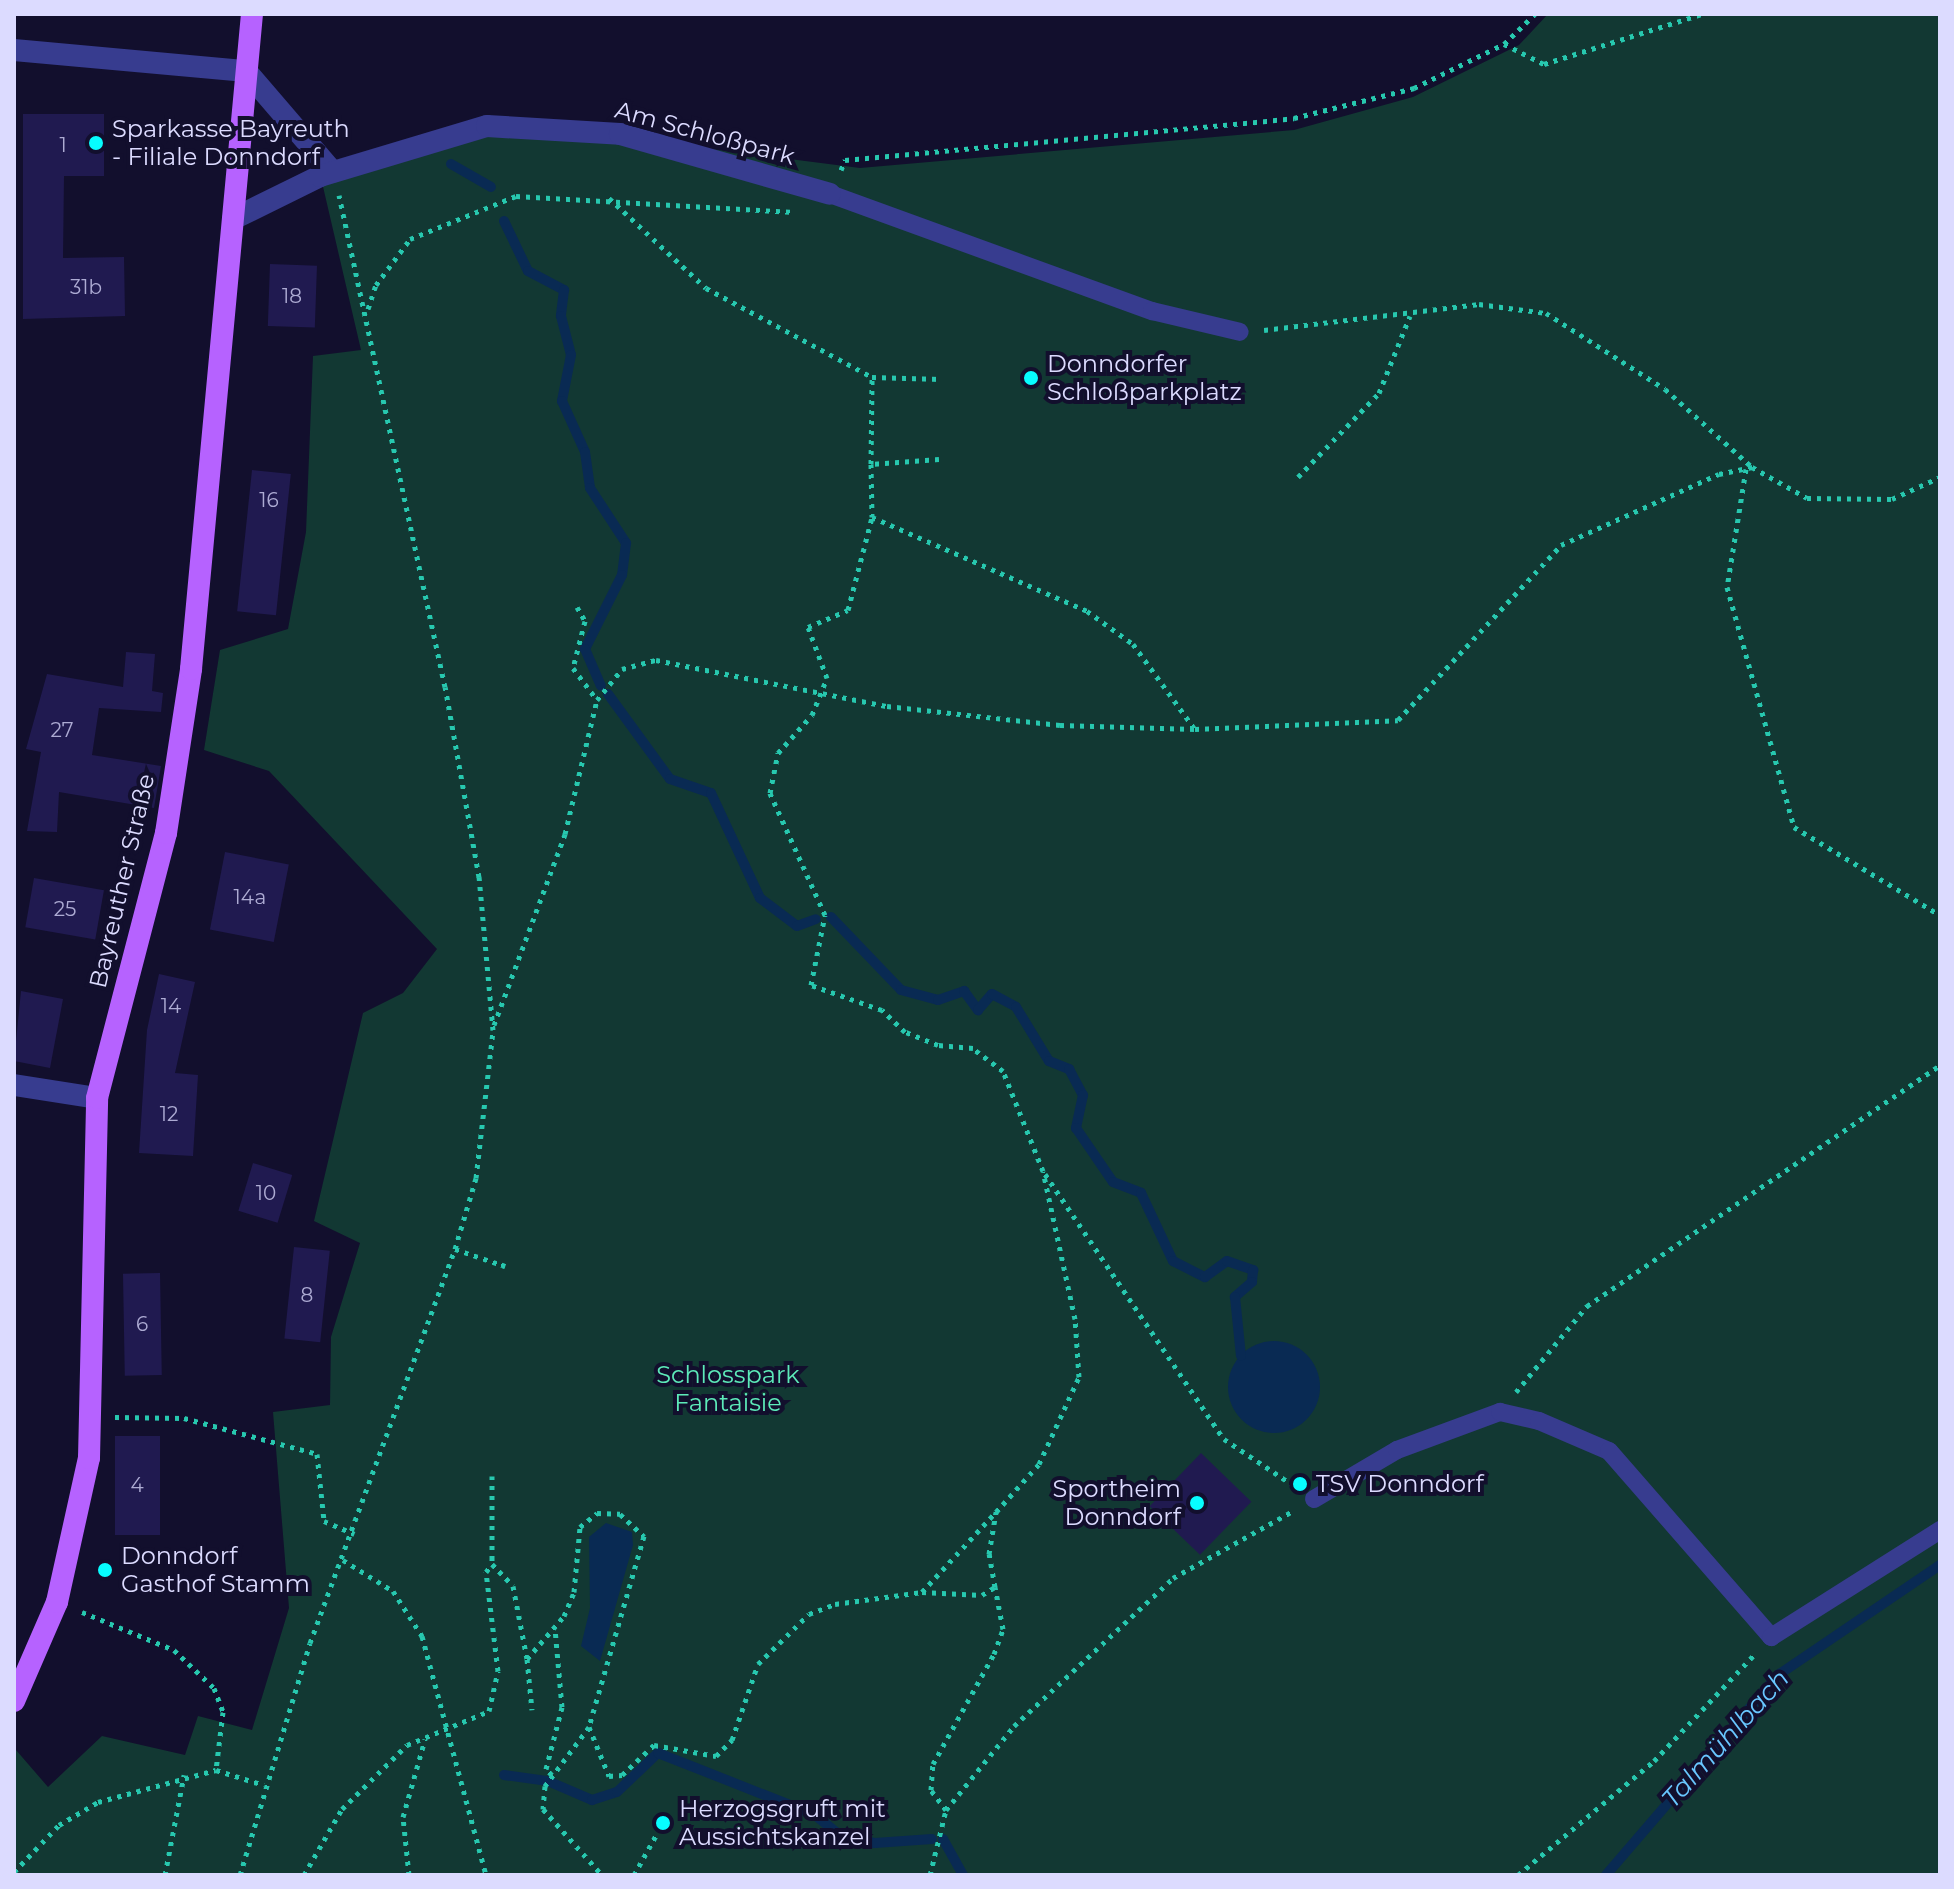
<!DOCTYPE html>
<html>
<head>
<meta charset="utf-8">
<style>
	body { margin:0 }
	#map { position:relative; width:1954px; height:1889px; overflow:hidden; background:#120f2d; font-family:Montserrat,sans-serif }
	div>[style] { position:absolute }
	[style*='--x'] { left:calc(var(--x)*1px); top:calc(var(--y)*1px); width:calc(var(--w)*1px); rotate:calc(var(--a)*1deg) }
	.green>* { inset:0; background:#123833 }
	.water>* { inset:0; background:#092a53 }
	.round { border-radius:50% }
	.stream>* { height:10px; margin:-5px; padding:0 5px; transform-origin:5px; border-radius:5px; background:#092a53 }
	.building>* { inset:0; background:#201a50; transform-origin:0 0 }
	.path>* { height:5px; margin-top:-2.5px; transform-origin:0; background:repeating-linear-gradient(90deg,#27c8af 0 4px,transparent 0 10px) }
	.service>* { height:18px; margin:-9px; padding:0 9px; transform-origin:9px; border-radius:9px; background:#373c8f }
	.minor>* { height:22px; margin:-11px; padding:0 11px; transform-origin:11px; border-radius:11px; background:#373c8f }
	.primary>* { height:22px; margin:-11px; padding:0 11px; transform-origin:11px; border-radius:11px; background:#b662ff }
	.dots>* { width:22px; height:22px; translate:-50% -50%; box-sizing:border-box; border:4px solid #120f2d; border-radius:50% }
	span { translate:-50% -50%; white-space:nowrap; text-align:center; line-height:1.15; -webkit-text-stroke:8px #120f2d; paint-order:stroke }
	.number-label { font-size:20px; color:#adabd3 }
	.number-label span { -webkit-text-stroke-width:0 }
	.poi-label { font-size:24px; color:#dcdbff }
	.left { translate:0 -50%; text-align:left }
	.right { translate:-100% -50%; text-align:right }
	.street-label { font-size:24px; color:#dcdbff }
	.park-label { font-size:24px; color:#5deab9 }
	.water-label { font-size:26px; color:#69c7ff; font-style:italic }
	.frame { position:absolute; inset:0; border:16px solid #dcdbff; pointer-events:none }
</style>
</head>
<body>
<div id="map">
	<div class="green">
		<div style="clip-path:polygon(1548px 14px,1940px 14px,1940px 1875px,14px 1875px,16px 1750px,48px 1787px,102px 1736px,185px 1755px,198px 1716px,252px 1730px,289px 1608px,273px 1412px,330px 1405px,331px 1337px,360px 1243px,314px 1221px,363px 1013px,403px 993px,437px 949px,269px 771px,204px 750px,220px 650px,288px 629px,306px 532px,313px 356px,361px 350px,321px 178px,529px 126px,860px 168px,1294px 130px,1413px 97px,1519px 45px)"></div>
	</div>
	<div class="water">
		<div class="round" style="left:1228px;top:1341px;width:92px;height:92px"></div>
		<div style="clip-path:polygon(606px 1523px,632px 1532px,633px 1545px,600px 1661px,581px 1646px,590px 1608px,589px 1537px)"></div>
	</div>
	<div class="stream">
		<div style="--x:451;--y:164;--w:46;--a:29.9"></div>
		<div style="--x:504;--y:221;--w:55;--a:64.4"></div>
		<div style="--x:528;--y:271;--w:41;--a:27.8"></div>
		<div style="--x:564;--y:290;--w:26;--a:97"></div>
		<div style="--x:561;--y:316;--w:40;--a:75.6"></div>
		<div style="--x:571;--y:355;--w:47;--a:101.1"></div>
		<div style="--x:562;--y:401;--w:56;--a:65.7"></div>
		<div style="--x:585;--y:452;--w:36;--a:82"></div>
		<div style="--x:590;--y:488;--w:66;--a:56.8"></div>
		<div style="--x:626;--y:543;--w:32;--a:97"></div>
		<div style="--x:622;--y:575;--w:83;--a:116.6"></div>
		<div style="--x:585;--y:649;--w:40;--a:66.6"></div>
		<div style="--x:608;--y:694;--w:105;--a:53.9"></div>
		<div style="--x:670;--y:779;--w:43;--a:18.9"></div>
		<div style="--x:711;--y:793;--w:116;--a:65"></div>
		<div style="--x:760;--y:898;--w:46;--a:37.1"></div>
		<div style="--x:797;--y:926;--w:20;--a:-20"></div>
		<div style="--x:831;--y:917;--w:101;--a:46.2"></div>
		<div style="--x:901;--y:990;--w:38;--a:15"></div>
		<div style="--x:938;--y:1000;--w:28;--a:-19"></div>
		<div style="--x:964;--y:991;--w:24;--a:54"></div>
		<div style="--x:978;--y:1010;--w:21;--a:-49"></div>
		<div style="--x:992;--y:994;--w:27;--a:28"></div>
		<div style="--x:1016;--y:1007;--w:63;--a:58.6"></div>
		<div style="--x:1049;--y:1061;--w:22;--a:22"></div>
		<div style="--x:1069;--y:1069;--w:30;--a:62"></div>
		<div style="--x:1083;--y:1095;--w:34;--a:102"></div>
		<div style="--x:1076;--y:1128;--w:65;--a:55.6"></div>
		<div style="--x:1113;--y:1182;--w:30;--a:21"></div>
		<div style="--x:1141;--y:1193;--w:75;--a:64.8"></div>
		<div style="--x:1173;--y:1261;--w:36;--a:27"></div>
		<div style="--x:1205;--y:1277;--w:27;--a:-36"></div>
		<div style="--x:1227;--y:1261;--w:28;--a:19"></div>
		<div style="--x:1253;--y:1270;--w:12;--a:95"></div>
		<div style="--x:1252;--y:1282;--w:23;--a:139"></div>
		<div style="--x:1235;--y:1297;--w:59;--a:84.2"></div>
		<div style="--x:504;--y:1775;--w:43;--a:7.9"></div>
		<div style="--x:550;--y:1782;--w:46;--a:23.2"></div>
		<div style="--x:592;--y:1800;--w:26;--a:-18"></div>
		<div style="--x:617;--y:1792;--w:57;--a:-43.6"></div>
		<div style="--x:658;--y:1753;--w:169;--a:21.5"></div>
		<div style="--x:815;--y:1815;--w:32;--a:39"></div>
		<div style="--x:840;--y:1835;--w:36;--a:13"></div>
		<div style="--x:875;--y:1843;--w:57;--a:-4"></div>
		<div style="--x:943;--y:1839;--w:41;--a:60.9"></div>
		<div style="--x:1606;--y:1875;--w:264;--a:-49.3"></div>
		<div style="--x:1778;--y:1675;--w:196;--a:-34.2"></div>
	</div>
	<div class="building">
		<div style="clip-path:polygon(23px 114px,104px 114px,104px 176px,64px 176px,63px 258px,124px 257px,125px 316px,23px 319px)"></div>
		<div style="left:270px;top:264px;width:47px;height:62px;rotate:2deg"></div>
		<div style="left:252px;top:470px;width:39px;height:142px;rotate:6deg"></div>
		<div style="clip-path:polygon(126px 652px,155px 654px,152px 691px,163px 693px,161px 712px,99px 708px,92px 755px,161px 766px,154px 808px,59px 792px,57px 832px,27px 831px,41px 752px,26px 749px,47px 674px,123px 687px)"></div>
		<div style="left:225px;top:852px;width:65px;height:79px;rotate:11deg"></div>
		<div style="left:34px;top:878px;width:71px;height:50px;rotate:10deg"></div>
		<div style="clip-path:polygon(159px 974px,195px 982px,175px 1073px,198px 1075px,193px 1156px,139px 1153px,147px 1030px)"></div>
		<div style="clip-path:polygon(21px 991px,63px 999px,50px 1068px,14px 1061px)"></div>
		<div style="left:253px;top:1163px;width:41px;height:50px;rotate:17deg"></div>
		<div style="left:294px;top:1247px;width:36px;height:92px;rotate:6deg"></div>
		<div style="left:160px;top:1273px;width:102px;height:37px;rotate:89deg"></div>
		<div style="left:115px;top:1436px;width:45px;height:99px"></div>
		<div style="left:1201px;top:1453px;width:70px;height:74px;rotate:44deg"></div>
	</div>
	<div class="path">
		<div style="--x:1504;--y:44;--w:45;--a:26.6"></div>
		<div style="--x:1544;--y:64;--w:166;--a:-17.6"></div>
		<div style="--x:841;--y:170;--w:11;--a:-68"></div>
		<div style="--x:845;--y:160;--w:451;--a:-5.3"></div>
		<div style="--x:1294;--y:118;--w:124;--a:-14"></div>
		<div style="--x:1414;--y:88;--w:100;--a:-26.1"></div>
		<div style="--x:1504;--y:44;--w:43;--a:-44.1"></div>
		<div style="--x:609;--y:198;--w:132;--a:42.9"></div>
		<div style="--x:706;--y:288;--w:188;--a:28.2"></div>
		<div style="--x:872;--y:377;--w:69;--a:1.7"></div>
		<div style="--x:368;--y:309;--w:25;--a:-72"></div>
		<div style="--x:376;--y:285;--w:57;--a:-53.5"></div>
		<div style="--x:410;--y:239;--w:114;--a:-22.1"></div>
		<div style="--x:516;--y:196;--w:279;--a:3.3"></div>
		<div style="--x:1264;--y:330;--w:217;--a:-6.9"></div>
		<div style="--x:1479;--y:304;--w:68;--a:7.7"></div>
		<div style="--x:1546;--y:313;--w:141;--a:32.6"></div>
		<div style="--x:1665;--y:389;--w:117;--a:41.9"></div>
		<div style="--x:1752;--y:467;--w:63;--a:29.4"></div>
		<div style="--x:1807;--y:498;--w:85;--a:0.7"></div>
		<div style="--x:1892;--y:499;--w:53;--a:-24.6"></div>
		<div style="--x:939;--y:459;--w:68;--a:175.8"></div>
		<div style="--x:871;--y:464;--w:53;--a:88.9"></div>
		<div style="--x:872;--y:517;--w:235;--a:23.6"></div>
		<div style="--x:1087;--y:611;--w:57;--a:35.7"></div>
		<div style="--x:1133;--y:644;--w:104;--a:54"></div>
		<div style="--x:871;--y:464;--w:87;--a:-89.3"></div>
		<div style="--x:1746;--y:469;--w:120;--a:99.1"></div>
		<div style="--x:1727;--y:587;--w:249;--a:74.4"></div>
		<div style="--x:1794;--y:827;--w:170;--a:31.1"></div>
		<div style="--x:1298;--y:477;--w:117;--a:-46"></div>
		<div style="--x:1379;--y:393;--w:83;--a:-68.1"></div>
		<div style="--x:577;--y:607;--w:16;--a:60"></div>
		<div style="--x:585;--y:621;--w:49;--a:104.3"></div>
		<div style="--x:573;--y:668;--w:40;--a:53"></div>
		<div style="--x:494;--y:1025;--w:204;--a:-69.6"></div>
		<div style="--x:565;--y:834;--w:138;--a:-76.6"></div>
		<div style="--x:597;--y:700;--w:40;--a:-51"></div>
		<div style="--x:622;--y:669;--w:35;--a:-15"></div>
		<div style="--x:656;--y:660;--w:236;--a:11.3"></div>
		<div style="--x:887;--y:706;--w:174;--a:6.3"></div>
		<div style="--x:1060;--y:725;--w:135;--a:1.7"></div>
		<div style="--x:1195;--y:729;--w:203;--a:-2.5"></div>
		<div style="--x:1398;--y:720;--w:239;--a:-47"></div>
		<div style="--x:1561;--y:545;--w:173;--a:-24.2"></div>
		<div style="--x:1719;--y:474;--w:34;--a:-12"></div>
		<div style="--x:1045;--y:1174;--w:320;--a:56"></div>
		<div style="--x:1224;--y:1439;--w:87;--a:33.7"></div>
		<div style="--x:455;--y:1249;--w:53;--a:18.8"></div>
		<div style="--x:505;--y:1266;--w:9;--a:-159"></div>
		<div style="--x:1516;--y:1392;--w:112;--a:-50.5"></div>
		<div style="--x:1587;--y:1306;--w:427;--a:-34.3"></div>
		<div style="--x:115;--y:1417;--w:69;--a:0.8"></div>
		<div style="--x:184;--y:1418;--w:138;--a:15.1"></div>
		<div style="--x:317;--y:1454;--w:67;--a:84"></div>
		<div style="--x:324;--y:1521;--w:33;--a:23"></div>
		<div style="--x:492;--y:1476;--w:88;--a:90"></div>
		<div style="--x:343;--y:1560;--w:59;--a:31.8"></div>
		<div style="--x:393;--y:1591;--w:54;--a:57.2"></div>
		<div style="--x:422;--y:1636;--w:247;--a:75"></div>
		<div style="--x:922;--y:1592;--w:108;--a:-47.3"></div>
		<div style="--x:82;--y:1612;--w:100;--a:22.4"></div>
		<div style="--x:174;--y:1650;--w:55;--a:43.5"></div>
		<div style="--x:214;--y:1688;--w:26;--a:69"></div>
		<div style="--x:223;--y:1712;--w:58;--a:96.9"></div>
		<div style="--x:527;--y:1659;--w:51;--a:84.4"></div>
		<div style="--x:589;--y:1727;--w:53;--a:67.8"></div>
		<div style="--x:609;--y:1776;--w:13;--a:-4"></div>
		<div style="--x:622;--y:1775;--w:44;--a:-43.2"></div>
		<div style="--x:654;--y:1745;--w:63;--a:10.1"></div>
		<div style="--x:716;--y:1756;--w:23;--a:-45"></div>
		<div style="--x:732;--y:1740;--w:80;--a:-71.1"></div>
		<div style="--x:758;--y:1664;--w:71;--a:-44.4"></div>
		<div style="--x:809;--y:1614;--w:28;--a:-21"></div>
		<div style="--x:835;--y:1604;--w:88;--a:-7.9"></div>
		<div style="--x:922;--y:1592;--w:60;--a:2.9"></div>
		<div style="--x:982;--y:1595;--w:15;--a:-32"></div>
		<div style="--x:995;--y:1587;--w:34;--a:-100"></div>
		<div style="--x:989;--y:1554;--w:43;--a:-80.5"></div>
		<div style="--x:996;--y:1512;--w:64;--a:-48.1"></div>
		<div style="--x:1039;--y:1464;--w:96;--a:-65.3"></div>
		<div style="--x:1079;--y:1377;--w:58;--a:-93.9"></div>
		<div style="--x:1075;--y:1319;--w:151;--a:-102.2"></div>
		<div style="--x:1043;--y:1171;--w:108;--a:-111.8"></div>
		<div style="--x:1003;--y:1071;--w:38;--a:-143"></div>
		<div style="--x:973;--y:1048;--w:35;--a:-175"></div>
		<div style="--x:938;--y:1045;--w:35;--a:-158"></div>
		<div style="--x:905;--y:1032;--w:32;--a:-136"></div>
		<div style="--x:882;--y:1010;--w:75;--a:-160.6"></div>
		<div style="--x:811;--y:985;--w:71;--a:-78.7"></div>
		<div style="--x:825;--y:915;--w:134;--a:-114.3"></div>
		<div style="--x:770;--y:793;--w:41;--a:-78.7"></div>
		<div style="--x:778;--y:753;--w:51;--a:-48.2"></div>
		<div style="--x:812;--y:715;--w:40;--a:-68"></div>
		<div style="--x:827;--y:678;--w:54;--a:-110.4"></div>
		<div style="--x:808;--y:627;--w:43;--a:-23"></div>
		<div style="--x:848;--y:610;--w:96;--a:-75.5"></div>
		<div style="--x:552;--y:1775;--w:8;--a:-135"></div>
		<div style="--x:546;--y:1769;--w:64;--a:-75.5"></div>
		<div style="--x:562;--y:1707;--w:79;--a:-95.1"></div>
		<div style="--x:946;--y:1810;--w:108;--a:-51"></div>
		<div style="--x:1014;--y:1726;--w:217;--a:-42.9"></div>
		<div style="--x:1173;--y:1578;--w:137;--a:-29.2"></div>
		<div style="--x:14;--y:1872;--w:65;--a:-46.2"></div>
		<div style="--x:59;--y:1825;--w:45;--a:-30.5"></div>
		<div style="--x:98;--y:1802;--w:122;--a:-15.2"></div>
		<div style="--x:216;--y:1770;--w:50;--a:17.4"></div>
		<div style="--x:165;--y:1875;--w:102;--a:-79.2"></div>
		<div style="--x:240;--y:1875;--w:242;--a:-73.2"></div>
		<div style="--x:310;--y:1643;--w:420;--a:-69.8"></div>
		<div style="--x:455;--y:1249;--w:74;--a:-73.5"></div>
		<div style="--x:476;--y:1178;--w:149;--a:-83.4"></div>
		<div style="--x:493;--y:1030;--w:154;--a:-95.2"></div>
		<div style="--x:479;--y:877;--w:193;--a:-100.1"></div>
		<div style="--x:445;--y:687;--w:503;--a:-102.16"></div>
		<div style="--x:304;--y:1875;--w:76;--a:-60.1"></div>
		<div style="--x:342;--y:1809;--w:91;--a:-44.6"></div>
		<div style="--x:407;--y:1745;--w:89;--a:-22.5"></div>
		<div style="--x:489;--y:1711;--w:41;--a:-77.3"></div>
		<div style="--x:498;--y:1671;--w:100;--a:-96.9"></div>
		<div style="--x:486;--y:1572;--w:10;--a:-53"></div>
		<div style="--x:492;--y:1564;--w:30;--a:46"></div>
		<div style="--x:513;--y:1586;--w:74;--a:79.1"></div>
		<div style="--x:527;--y:1659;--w:57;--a:-49.3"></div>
		<div style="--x:564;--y:1616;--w:26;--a:-67"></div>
		<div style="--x:574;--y:1592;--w:65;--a:-84.7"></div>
		<div style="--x:580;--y:1527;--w:22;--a:-39"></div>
		<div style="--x:597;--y:1513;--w:23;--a:2"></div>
		<div style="--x:620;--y:1514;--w:33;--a:43"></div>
		<div style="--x:644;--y:1536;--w:199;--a:106.1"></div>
		<div style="--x:589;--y:1727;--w:74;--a:126.7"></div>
		<div style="--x:545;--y:1786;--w:23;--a:95"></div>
		<div style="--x:543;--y:1809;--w:89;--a:48.2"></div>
		<div style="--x:409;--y:1875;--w:58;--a:-95.9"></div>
		<div style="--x:403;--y:1817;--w:81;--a:-74.2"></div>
		<div style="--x:634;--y:1875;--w:60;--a:-60.9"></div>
		<div style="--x:930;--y:1875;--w:67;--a:-76.2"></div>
		<div style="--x:946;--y:1810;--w:25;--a:-127"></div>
		<div style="--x:931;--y:1790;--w:26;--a:-86"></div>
		<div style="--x:933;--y:1764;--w:126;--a:-61"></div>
		<div style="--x:994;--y:1654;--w:27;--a:-70"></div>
		<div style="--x:1003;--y:1629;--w:43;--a:-100.8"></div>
		<div style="--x:1518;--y:1875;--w:177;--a:-40"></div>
		<div style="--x:1654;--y:1761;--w:146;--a:-46.7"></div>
	</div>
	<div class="service">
		<div style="--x:830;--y:194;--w:343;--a:20"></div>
		<div style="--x:1152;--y:311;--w:90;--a:13.4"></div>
		<div style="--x:1314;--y:1499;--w:96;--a:-30.6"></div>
		<div style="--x:1397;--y:1450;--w:110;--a:-20.3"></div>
		<div style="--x:1500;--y:1412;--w:40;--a:13"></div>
		<div style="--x:1539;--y:1421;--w:76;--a:23.2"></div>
		<div style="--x:1609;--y:1451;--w:247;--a:48.9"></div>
		<div style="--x:1771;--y:1637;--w:200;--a:-32.3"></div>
	</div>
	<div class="minor">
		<div style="--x:14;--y:50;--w:233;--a:5.2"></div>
		<div style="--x:246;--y:71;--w:133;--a:49.3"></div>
		<div style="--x:233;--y:219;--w:97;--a:-26.3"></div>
		<div style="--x:320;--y:176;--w:174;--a:-16.7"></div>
		<div style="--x:487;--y:126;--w:133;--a:3.4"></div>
		<div style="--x:620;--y:134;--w:218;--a:15.9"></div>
		<div style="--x:14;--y:1085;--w:84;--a:8.9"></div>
	</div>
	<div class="primary">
		<div style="--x:14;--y:1701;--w:108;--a:-66.5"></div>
		<div style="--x:57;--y:1602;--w:148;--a:-77.5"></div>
		<div style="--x:89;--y:1458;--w:360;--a:-88.7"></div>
		<div style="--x:97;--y:1098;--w:274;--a:-75.4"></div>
		<div style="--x:166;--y:833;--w:166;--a:-81.3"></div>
		<div style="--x:191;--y:669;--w:658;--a:-84.68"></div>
	</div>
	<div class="dots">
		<div style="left:96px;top:143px;background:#07fdff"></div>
		<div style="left:1031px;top:378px;background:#07fdff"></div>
		<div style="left:1300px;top:1484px;background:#07fdff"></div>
		<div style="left:1197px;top:1503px;background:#07fdff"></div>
		<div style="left:105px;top:1570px;background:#07fdff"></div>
		<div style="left:663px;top:1823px;background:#07fdff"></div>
	</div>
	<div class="number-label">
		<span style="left:63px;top:145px">1</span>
		<span style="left:86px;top:287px">31b</span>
		<span style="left:292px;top:296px">18</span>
		<span style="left:269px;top:500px">16</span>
		<span style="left:62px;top:730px">27</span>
		<span style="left:250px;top:897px">14a</span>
		<span style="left:65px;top:909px">25</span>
		<span style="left:171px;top:1006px">14</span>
		<span style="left:169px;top:1114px">12</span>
		<span style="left:266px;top:1193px">10</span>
		<span style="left:307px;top:1295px">8</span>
		<span style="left:142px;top:1324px">6</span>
		<span style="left:137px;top:1485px">4</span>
	</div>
	<div class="poi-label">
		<span class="left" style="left:112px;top:143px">Sparkasse Bayreuth<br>- Filiale Donndorf</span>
		<span class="left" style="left:1047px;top:378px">Donndorfer<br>Schloßparkplatz</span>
		<span class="left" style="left:1316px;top:1484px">TSV Donndorf</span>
		<span class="right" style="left:1181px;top:1503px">Sportheim<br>Donndorf</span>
		<span class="left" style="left:121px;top:1570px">Donndorf<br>Gasthof Stamm</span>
		<span class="left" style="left:679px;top:1823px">Herzogsgruft mit<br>Aussichtskanzel</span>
	</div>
	<div class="street-label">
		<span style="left:705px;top:133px;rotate:15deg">Am Schloßpark</span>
		<span style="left:122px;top:881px;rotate:-77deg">Bayreuther Straße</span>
	</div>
	<div class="park-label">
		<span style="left:728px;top:1389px">Schlosspark<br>Fantaisie</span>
	</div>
	<div class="water-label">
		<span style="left:1726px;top:1739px;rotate:-48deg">Talmühlbach</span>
	</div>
	<div class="frame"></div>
</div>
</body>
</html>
